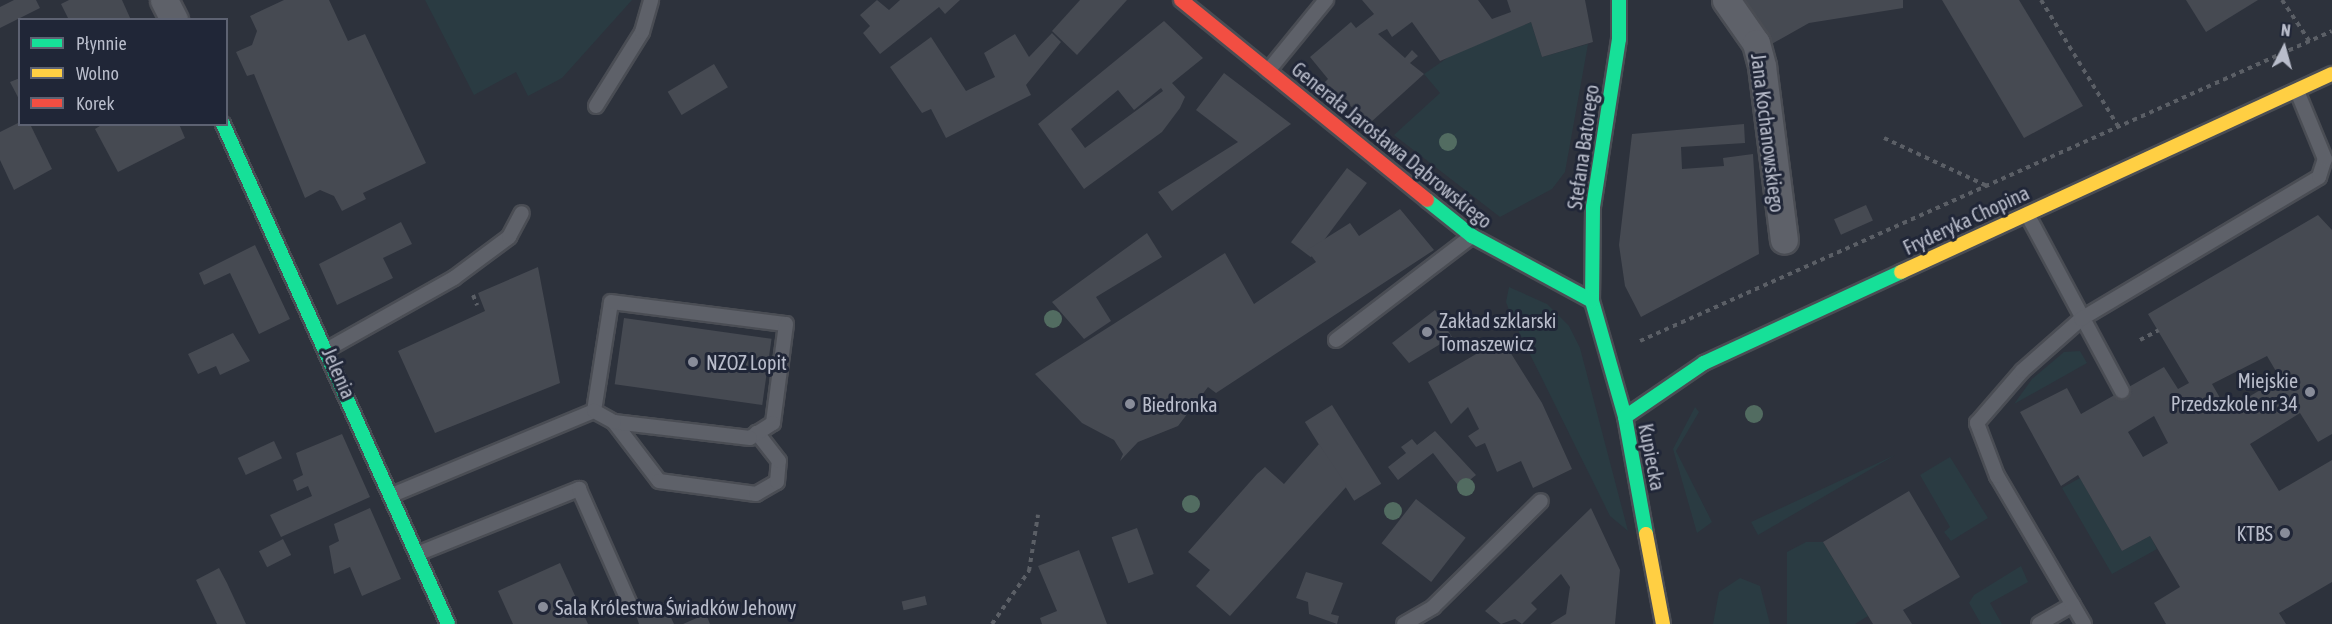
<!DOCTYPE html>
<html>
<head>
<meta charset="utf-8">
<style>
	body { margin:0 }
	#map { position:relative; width:2332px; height:624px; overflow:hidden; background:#2d323c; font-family:"Asap Condensed",sans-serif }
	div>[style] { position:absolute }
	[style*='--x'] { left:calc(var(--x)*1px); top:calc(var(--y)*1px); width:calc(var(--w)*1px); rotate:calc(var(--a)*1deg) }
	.green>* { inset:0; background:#2a3b42 }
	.building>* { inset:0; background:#464a52; transform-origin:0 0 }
	.path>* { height:4px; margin-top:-2px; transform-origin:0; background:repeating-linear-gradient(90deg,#5b5f66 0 4.5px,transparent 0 9px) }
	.roads { filter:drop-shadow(2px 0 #4a4d54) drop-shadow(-2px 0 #4a4d54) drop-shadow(0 2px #4a4d54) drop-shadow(0 -2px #4a4d54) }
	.lane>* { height:14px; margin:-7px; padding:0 7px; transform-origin:7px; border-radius:7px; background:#5e6169 }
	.street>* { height:27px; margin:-13.5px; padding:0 13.5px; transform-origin:13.5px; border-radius:13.5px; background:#5e6169 }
	.fast>* { height:14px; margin:-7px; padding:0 7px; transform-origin:7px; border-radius:7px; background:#16e098 }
	.slow>* { height:14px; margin:-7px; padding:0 7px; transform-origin:7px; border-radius:7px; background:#ffcf43 }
	.jam>* { height:14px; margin:-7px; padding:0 7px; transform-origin:7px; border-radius:7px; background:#f24e42 }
	.trees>* { width:18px; height:18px; margin:-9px; border-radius:50%; background:#526c61 }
	.dots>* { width:16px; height:16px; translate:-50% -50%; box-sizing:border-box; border:3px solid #202637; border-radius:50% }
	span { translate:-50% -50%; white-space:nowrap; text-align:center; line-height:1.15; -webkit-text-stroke:6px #202637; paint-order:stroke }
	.street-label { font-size:20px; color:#b9bdcb }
	.poi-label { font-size:20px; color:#b9bdcb }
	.left { translate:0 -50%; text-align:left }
	.right { translate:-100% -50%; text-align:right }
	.legend { position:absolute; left:18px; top:18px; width:210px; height:108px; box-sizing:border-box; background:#202637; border:2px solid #5d6272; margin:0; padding:8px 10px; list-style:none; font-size:18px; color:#b9bdcb }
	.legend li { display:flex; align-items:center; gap:12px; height:30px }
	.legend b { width:30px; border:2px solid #5d6272 }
	.north { position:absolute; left:2254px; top:18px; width:60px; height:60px; -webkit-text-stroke:4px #202637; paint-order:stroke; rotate:6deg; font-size:16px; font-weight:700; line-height:24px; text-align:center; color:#b9bdcb }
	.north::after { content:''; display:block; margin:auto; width:21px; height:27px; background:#b9bdcb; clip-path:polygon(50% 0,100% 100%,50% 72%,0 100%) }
</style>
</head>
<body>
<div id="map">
	<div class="green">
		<div style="clip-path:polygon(425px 0,632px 0,562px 78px,528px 96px,516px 72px,474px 95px)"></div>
		<div style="clip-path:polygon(1531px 22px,1542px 57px,1588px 44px,1565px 172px,1552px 189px,1500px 217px,1394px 135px,1440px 93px,1424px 74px,1450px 56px)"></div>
		<div style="clip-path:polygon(1509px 287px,1547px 304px,1569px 326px,1580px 348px,1628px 531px,1610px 516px,1512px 318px,1506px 302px)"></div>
		<div style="clip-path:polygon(2080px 351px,2087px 363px,2014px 404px,2032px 379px,2064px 352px)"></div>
		<div style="clip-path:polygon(1695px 407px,1699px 412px,1676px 451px,1712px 522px,1697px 533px,1673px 449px)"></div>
		<div style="clip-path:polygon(1895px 455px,1758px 535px,1751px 522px)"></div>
		<div style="clip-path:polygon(1950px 457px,1988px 518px,1951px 541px,1944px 532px,1950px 527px,1920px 475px)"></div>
		<div style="clip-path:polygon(2080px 478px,2122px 551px,2150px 536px,2157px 549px,2112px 574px,2062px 488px)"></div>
		<div style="clip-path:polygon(1806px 542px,1823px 542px,1868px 616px,1855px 624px,1787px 624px,1787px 552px)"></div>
		<div style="clip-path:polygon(2021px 566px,2028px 582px,1990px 603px,2002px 624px,1981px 624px,1969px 603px,1974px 595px)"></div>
		<div style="clip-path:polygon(1740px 578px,1760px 586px,1770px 624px,1713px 624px,1719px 592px)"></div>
	</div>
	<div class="building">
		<div style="clip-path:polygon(14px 0,36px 0,40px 8px,0 28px,0 7px)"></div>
		<div style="clip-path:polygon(69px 0,122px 0,131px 20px,69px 20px,61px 4px)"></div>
		<div style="clip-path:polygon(284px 0,329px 0,348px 41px,365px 34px,426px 163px,363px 193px,366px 199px,342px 211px,334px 196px,320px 190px,305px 198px,254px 74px,247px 76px,236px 52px,252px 45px,257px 31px,250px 16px)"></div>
		<div style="clip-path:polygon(877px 0,889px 10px,900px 0,960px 0,945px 14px,939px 7px,880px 54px,863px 33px,870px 26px,860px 15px)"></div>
		<div style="clip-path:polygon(1080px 0,1127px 0,1077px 55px,1052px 31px)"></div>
		<div style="clip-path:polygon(1362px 0,1478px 0,1492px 19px,1511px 12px,1507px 0,1585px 0,1593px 42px,1542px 57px,1531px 22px,1440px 61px,1412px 22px,1392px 37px,1387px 29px,1378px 34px,1405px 58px,1412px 50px,1418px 56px,1410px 63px,1424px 74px,1370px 123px,1324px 83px,1328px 79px,1310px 57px,1351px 22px,1356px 28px,1374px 14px)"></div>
		<div style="clip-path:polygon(1744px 0,1903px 0,1903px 8px,1809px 23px,1770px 45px)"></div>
		<div style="clip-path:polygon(1942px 0,2019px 0,2083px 106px,2024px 138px)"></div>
		<div style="clip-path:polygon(2186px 0,2258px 0,2206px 32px)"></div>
		<div style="clip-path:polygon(evenodd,1164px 21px,1203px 58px,1172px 83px,1185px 97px,1180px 108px,1162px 132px,1084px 189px,1038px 124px,1164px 21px,1161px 88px,1163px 91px,1085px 148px,1071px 129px,1118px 90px,1134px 110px,1161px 88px)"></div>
		<div style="clip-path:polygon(1052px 33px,1061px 42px,1026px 85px,1031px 95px,946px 138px,931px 109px,922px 113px,890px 67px,931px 37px,966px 91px,995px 77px,984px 53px,1015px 34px,1029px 57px)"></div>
		<div style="left:714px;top:64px;width:27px;height:54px;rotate:59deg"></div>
		<div style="clip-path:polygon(1224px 73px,1291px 124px,1172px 211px,1158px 192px,1238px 142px,1196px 110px)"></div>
		<div style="clip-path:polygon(20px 78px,20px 101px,10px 82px)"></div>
		<div style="clip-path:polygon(20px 122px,30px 124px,52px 169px,14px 190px,0 160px,0 132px)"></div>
		<div style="clip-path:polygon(103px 124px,179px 124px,185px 138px,118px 172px,95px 129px)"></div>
		<div style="clip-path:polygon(1744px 124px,1745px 143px,1681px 147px,1682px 169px,1724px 166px,1723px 158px,1753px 154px,1759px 254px,1641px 317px,1625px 286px,1619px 245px,1632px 134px)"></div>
		<div style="left:1347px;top:168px;width:25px;height:93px;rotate:37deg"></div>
		<div style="left:1866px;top:205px;width:17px;height:35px;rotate:66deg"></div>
		<div style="clip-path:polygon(1400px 209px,1434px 250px,1216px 393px,1208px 387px,1178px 426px,1138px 442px,1120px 461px,1123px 454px,1114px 440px,1082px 423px,1035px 374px,1225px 253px,1254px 304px,1316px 262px,1307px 250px,1350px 223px,1359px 236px)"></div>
		<div style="clip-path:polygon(evenodd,2318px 215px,2332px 230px,2332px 434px,2318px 442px,2300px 413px,2250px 444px,2279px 491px,2332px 460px,2332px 582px,2279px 613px,2286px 624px,2166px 624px,2154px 603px,2180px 587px,2150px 536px,2122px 551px,2078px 475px,2061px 486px,2020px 412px,2067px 388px,2081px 414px,2164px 367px,2178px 389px,2189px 383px,2148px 314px,2318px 215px,2267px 356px,2280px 378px,2227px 410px,2212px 384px,2267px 356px,2318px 215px,2154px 416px,2168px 443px,2143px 457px,2128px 432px,2154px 416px)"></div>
		<div style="clip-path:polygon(401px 222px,412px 244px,383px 258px,393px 278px,337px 305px,319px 264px)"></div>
		<div style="clip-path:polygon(1147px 233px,1162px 257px,1096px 297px,1111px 321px,1084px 339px,1052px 302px)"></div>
		<div style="clip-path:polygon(255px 245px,290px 319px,259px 334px,230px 273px,204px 285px,199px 273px)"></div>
		<div style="clip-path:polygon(538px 267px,560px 383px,435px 433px,398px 351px,485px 311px,478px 293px)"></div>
		<div style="clip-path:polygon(1435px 310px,1452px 337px,1409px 363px,1392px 343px)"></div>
		<div style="left:624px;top:318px;width:149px;height:67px;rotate:8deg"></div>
		<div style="clip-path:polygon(233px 333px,250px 361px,220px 375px,216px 366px,198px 374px,188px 354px)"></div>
		<div style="clip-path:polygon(1502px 339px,1542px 403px,1572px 469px,1533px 488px,1521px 461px,1497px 472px,1485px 443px,1476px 447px,1468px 436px,1479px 429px,1468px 407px,1451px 424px,1428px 382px)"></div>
		<div style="left:1332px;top:405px;width:93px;height:32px;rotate:58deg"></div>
		<div style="clip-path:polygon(1435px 431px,1476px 475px,1460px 488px,1433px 453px,1398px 480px,1388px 467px,1406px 453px,1401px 447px,1412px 439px,1417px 445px)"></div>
		<div style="clip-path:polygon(342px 434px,370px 497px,281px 537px,270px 515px,312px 496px,308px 486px,297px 491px,293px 480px,303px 475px,296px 453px)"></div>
		<div style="left:274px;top:441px;width:19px;height:40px;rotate:65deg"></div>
		<div style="clip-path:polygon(1319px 444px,1347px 486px,1230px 616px,1196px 586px,1210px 570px,1188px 552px,1257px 474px,1265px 467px,1284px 484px)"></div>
		<div style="clip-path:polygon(1909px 491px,1960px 577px,1903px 610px,1912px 624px,1873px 624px,1823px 542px)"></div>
		<div style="left:1416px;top:499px;width:63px;height:56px;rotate:38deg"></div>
		<div style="clip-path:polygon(370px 508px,401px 579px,362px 596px,350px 567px,334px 574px,329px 546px,339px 541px,334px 524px)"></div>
		<div style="clip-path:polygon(1591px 508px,1620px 570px,1615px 624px,1550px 624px,1566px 614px,1570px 587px,1561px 574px,1531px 603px,1537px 609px,1522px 624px,1515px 619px,1501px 624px,1485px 611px)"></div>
		<div style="left:1137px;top:528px;width:49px;height:27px;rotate:70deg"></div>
		<div style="left:283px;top:539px;width:18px;height:27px;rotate:63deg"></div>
		<div style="clip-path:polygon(1079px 550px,1107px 624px,1042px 624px,1040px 618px,1057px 611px,1038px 566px)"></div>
		<div style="clip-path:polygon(560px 563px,588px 624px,513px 624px,498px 591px)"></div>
		<div style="clip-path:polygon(219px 568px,227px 583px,246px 624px,217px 624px,196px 580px)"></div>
		<div style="clip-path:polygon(1306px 572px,1343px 583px,1331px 614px,1339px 616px,1337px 624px,1309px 614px,1308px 602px,1296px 598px)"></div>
		<div style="left:925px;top:596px;width:9px;height:24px;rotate:77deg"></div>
		<div style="clip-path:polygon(664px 603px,674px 624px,639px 624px,636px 615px)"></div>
		<div style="clip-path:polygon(706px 614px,710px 624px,683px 624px)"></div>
	</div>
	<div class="path">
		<div style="--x:2041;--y:0;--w:150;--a:58.6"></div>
		<div style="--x:2282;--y:0;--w:50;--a:56.3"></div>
		<div style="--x:1884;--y:138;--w:114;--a:25"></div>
		<div style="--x:473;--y:295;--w:11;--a:68"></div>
		<div style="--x:2140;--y:340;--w:21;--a:-28"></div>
		<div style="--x:1640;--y:341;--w:758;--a:-24.13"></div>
		<div style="--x:992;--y:624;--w:65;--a:-55.1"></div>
		<div style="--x:1029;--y:571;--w:57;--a:-80.9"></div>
	</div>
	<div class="roads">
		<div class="lane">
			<div style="--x:1268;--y:71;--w:92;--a:-50.8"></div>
			<div style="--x:596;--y:106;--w:87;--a:-58.1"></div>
			<div style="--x:642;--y:32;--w:33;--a:-74"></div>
			<div style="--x:2027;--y:214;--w:201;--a:61.8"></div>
			<div style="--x:1336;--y:340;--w:171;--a:-37.4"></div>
			<div style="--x:328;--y:349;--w:145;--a:-29.4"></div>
			<div style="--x:454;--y:278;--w:69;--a:-36.7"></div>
			<div style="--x:509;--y:237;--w:27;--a:-62"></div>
			<div style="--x:614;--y:422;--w:74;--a:52.7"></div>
			<div style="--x:659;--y:481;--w:98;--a:7.6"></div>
			<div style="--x:756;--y:494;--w:24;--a:-30"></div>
			<div style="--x:777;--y:482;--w:21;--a:-85"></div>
			<div style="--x:779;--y:461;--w:36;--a:-128"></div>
			<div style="--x:392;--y:495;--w:219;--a:-22.6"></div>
			<div style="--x:594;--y:411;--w:110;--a:-81.1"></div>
			<div style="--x:611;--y:302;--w:176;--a:7.2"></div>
			<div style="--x:786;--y:324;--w:100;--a:97.5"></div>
			<div style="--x:773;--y:423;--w:27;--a:147"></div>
			<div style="--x:750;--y:438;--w:137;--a:-173.3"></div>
			<div style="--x:614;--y:422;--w:23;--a:-151"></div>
			<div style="--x:417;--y:554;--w:175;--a:-21.9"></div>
			<div style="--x:579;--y:489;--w:129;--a:66.2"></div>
			<div style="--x:1404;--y:624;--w:34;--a:-30"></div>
			<div style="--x:1433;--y:607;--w:151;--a:-44.5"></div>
			<div style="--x:2039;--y:624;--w:39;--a:-30"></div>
			<div style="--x:2084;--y:624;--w:172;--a:-120.4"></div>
			<div style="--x:1997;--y:476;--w:57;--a:-110.7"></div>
			<div style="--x:1977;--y:423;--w:69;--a:-49.1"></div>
			<div style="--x:2022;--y:371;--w:79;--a:-41.4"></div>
			<div style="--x:2081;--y:319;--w:277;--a:-30.8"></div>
			<div style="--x:2319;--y:177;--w:19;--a:-72"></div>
			<div style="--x:2325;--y:159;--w:74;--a:-112.4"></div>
		</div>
		<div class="street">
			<div style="--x:164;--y:0;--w:22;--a:63"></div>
			<div style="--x:1726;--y:0;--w:52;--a:55.1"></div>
			<div style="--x:1756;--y:43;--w:24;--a:75"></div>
			<div style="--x:1762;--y:66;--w:175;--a:82.8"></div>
		</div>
		<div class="fast">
			<div style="--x:1619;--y:0;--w:39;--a:90"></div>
			<div style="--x:1619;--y:39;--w:170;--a:98.8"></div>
			<div style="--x:1593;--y:207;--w:94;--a:90.6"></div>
			<div style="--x:1592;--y:301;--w:121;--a:74.1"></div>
			<div style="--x:1625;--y:417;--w:119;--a:79.8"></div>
			<div style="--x:223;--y:124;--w:548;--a:65.77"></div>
			<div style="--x:1427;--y:200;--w:58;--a:38.7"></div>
			<div style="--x:1472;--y:236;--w:136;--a:28.4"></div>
			<div style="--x:1625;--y:417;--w:96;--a:-34.4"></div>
			<div style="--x:1704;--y:363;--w:217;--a:-24.8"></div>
		</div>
		<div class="slow">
			<div style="--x:1901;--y:272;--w:474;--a:-24.7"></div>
			<div style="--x:1646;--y:534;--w:92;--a:79.3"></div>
		</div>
		<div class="jam">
			<div style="--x:1181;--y:0;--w:317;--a:39.1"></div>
		</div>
	</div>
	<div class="trees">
		<div style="left:1448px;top:142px"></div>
		<div style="left:1053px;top:319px"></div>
		<div style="left:1754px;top:414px"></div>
		<div style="left:1466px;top:487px"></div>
		<div style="left:1191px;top:504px"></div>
		<div style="left:1393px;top:511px"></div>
	</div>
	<div class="dots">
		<div style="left:1427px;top:332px;background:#888c99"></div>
		<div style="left:693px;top:362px;background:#888c99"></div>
		<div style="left:2310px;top:392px;background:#888c99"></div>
		<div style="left:1130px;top:404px;background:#888c99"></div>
		<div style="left:2285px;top:533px;background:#888c99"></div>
		<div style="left:543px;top:607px;background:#888c99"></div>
	</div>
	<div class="street-label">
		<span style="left:1768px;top:133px;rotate:83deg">Jana Kochanowskiego</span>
		<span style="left:1392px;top:145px;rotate:39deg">Generała Jarosława Dąbrowskiego</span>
		<span style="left:1583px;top:147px;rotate:-82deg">Stefana Batorego</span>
		<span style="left:1966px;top:220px;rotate:-25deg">Fryderyka Chopina</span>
		<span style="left:339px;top:373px;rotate:66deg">Jelenia</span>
		<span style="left:1652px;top:457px;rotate:79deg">Kupiecka</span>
	</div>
	<div class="poi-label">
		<span class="left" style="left:1439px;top:332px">Zakład szklarski<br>Tomaszewicz</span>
		<span class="left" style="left:706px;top:362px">NZOZ Lopit</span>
		<span class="right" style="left:2298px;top:392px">Miejskie<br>Przedszkole nr 34</span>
		<span class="left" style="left:1142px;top:404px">Biedronka</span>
		<span class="right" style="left:2273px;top:533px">KTBS</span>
		<span class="left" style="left:555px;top:607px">Sala Królestwa Świadków Jehowy</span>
	</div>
	<ul class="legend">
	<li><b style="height:8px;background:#16e098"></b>Płynnie</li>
	<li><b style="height:8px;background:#ffcf43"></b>Wolno</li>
	<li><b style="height:8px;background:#f24e42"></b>Korek</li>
	</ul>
	<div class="north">N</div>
</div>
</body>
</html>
